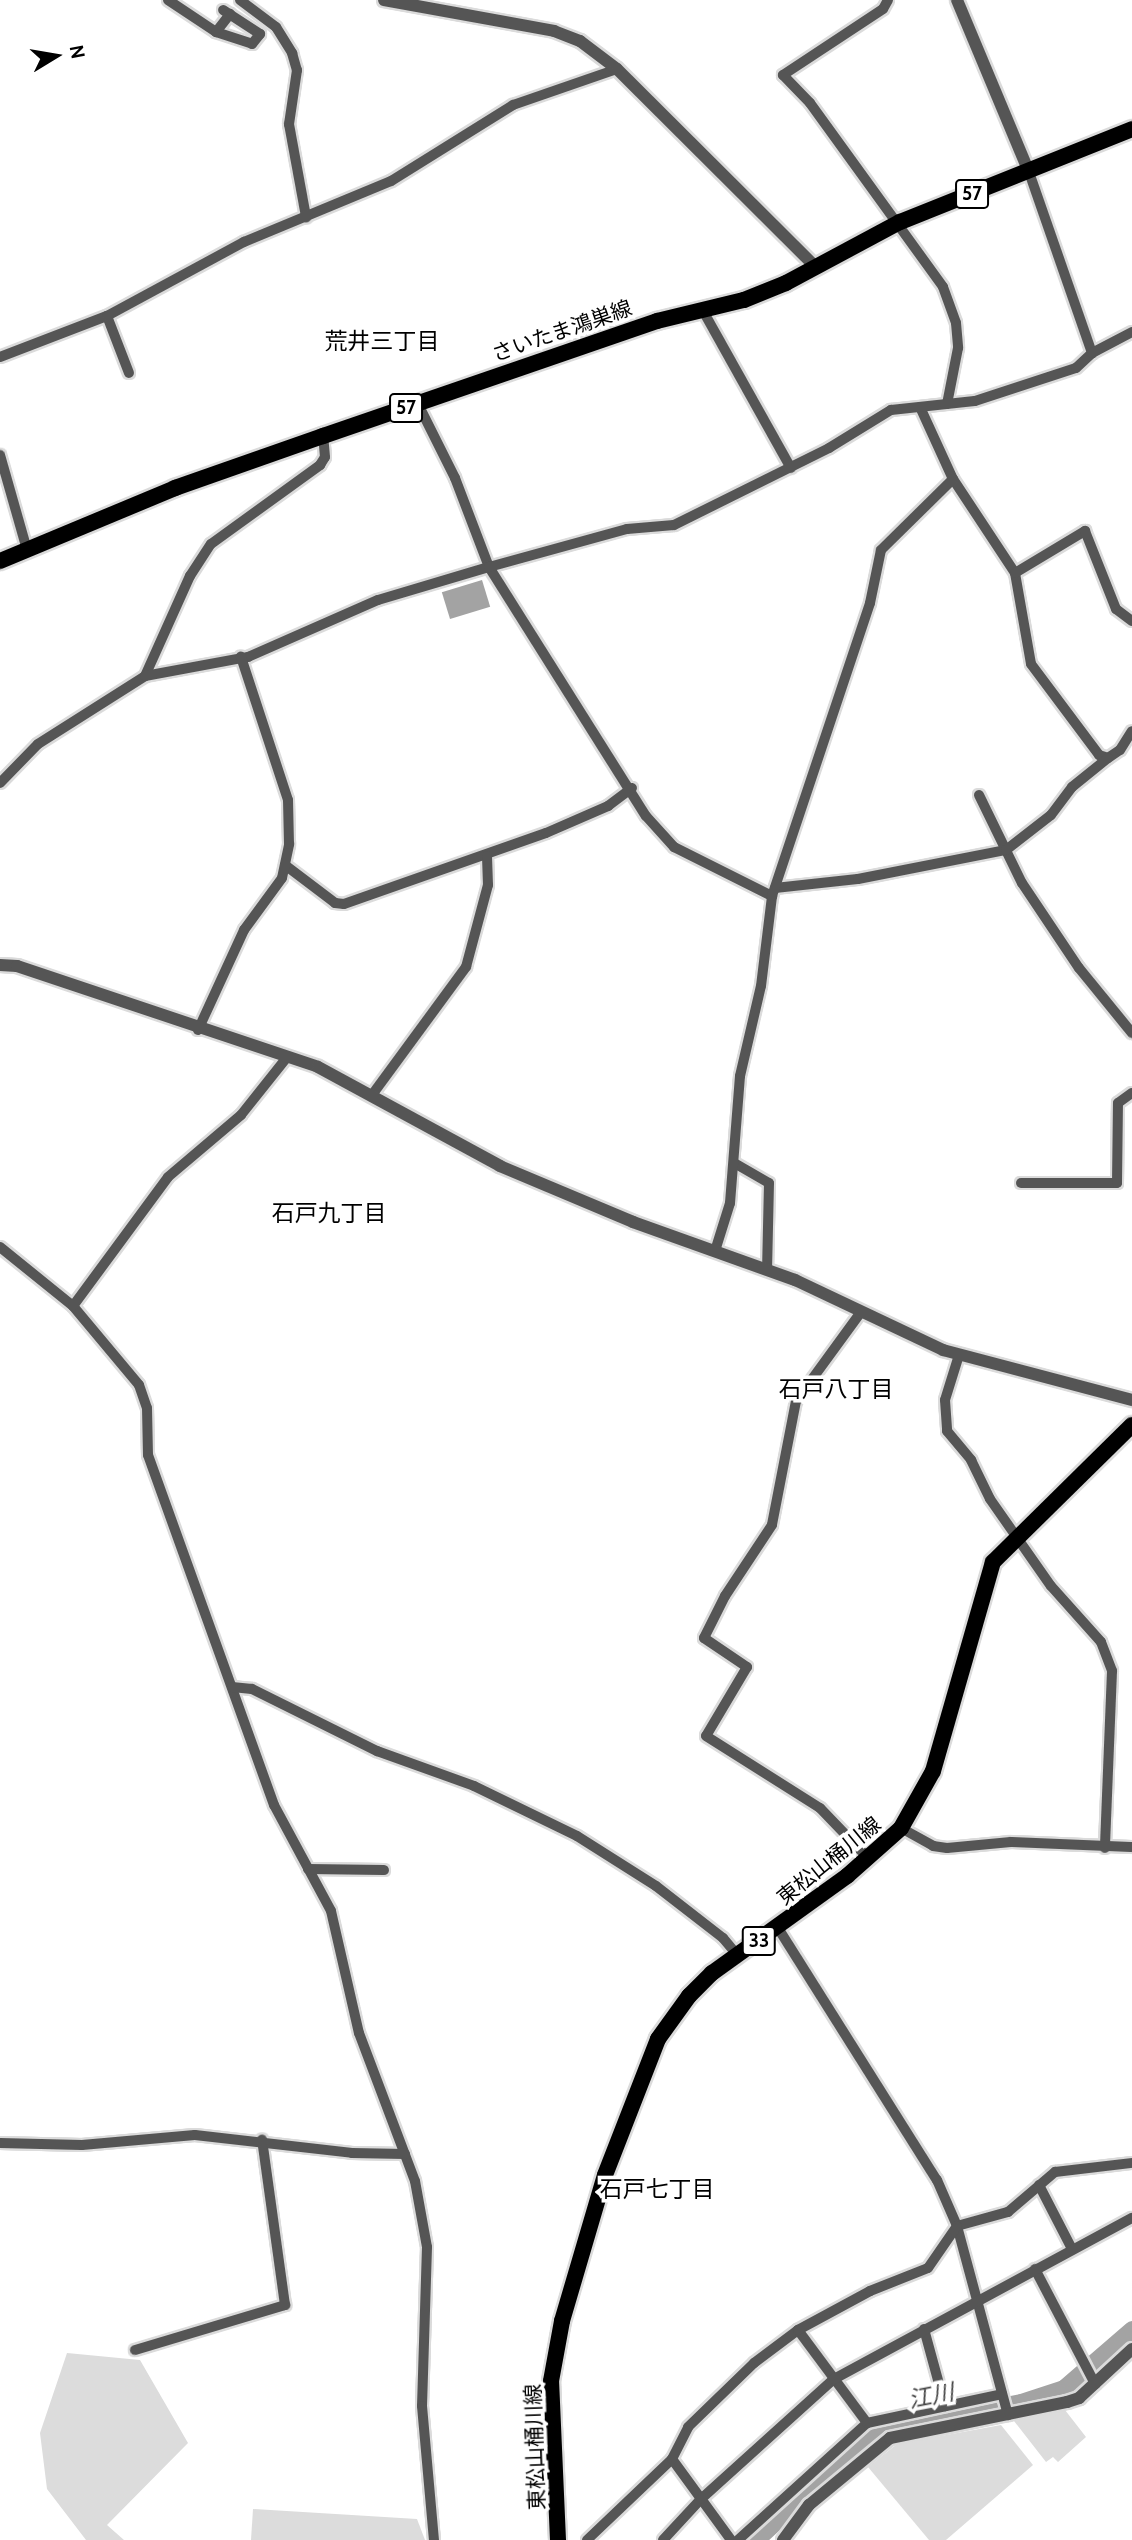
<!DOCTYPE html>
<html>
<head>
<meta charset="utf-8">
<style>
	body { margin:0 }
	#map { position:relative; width:1132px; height:2540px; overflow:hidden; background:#fff; font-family:Cabin,"Noto Sans JP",sans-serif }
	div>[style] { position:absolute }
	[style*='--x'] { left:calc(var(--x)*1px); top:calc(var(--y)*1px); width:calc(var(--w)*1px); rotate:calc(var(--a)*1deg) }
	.green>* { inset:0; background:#dcdcdc }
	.water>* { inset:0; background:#a3a3a3; transform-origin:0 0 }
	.river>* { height:19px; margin:-9.5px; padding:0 9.5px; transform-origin:9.5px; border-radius:9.5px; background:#a3a3a3 }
	.roads { filter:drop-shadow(2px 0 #dbdbdb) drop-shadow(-2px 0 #dbdbdb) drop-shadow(0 2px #dbdbdb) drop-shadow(0 -2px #dbdbdb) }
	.minor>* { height:10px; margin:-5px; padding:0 5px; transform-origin:5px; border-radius:5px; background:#555 }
	.tertiary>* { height:12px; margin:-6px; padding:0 6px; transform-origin:6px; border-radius:6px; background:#555 }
	.primary>* { height:16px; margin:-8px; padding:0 8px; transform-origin:8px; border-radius:8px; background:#000 }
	span { translate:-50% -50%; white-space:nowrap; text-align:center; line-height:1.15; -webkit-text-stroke:7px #fff; paint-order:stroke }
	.shield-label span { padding:2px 5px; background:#fff; border:2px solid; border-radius:5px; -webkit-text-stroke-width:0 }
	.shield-label { font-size:19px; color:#000; font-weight:700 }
	.street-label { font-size:21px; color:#000 }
	.neighbourhood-label { font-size:23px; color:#000 }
	.water-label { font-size:23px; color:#444; font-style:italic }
	.north { position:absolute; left:21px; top:21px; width:70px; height:70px; -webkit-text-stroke:5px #fff; paint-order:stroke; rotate:79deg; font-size:19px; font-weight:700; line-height:28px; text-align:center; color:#000 }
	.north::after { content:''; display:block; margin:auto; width:24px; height:32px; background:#000; clip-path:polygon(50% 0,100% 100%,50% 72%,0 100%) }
</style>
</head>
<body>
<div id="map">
	<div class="green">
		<div style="clip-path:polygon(67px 2353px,140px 2360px,188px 2443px,107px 2525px,124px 2540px,86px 2540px,47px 2489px,40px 2433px)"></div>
		<div style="clip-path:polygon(1065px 2410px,1086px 2437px,1058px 2462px,1053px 2457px,1046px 2462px,1014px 2421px)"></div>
		<div style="clip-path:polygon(1001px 2425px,1033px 2465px,946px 2540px,929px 2540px,868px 2467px,897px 2444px)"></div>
		<div style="clip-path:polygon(253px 2509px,417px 2519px,425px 2540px,251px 2540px)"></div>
	</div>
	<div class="water">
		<div style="left:482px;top:580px;width:28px;height:42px;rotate:73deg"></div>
	</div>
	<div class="river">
		<div style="--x:754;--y:2540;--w:139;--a:-42.4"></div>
		<div style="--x:857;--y:2446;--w:33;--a:-29"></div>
		<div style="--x:886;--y:2430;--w:138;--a:-11.3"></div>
		<div style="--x:1021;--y:2403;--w:45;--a:-18"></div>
		<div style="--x:1064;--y:2389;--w:90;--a:-40.9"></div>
	</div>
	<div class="roads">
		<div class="minor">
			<div style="--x:168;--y:0;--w:58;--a:33.7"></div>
			<div style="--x:216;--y:32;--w:38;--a:18"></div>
			<div style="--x:252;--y:44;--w:13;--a:-51"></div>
			<div style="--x:260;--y:34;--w:44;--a:-147"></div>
			<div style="--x:240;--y:0;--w:45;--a:36.9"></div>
			<div style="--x:276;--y:27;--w:31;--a:58"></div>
			<div style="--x:292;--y:53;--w:18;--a:74"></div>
			<div style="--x:297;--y:70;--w:55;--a:98.4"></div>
			<div style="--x:289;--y:124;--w:95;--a:79.6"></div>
			<div style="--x:888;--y:0;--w:10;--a:119"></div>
			<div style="--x:883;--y:9;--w:120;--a:146.6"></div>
			<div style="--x:783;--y:75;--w:39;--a:46"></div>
			<div style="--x:810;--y:103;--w:227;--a:54.1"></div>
			<div style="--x:943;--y:287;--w:38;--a:70"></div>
			<div style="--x:956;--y:323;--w:25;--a:85"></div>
			<div style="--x:958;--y:348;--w:57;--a:101.1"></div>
			<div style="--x:216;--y:32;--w:23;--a:-52"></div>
			<div style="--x:1029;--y:172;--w:192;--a:70.8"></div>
			<div style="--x:702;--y:309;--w:182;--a:60.8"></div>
			<div style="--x:107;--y:316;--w:61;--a:68.9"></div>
			<div style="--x:0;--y:357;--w:115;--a:-21"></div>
			<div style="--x:107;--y:316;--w:156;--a:-28.4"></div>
			<div style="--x:244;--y:242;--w:159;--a:-22.5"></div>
			<div style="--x:391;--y:181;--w:144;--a:-31.9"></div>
			<div style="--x:513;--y:105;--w:110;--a:-19.1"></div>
			<div style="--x:418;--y:404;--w:83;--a:63.4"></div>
			<div style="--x:455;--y:478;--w:95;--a:69.1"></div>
			<div style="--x:489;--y:567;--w:294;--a:57.8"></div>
			<div style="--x:646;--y:816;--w:42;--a:47.9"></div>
			<div style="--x:674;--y:847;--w:110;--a:26.6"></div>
			<div style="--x:920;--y:407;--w:79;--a:65.4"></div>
			<div style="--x:953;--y:479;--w:113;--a:56.6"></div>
			<div style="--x:1015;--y:573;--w:92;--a:80"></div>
			<div style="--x:1031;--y:664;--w:114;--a:53.2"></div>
			<div style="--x:1099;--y:755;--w:9;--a:18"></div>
			<div style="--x:1108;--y:758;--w:14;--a:-34"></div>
			<div style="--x:1120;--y:750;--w:22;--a:-58"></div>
			<div style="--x:0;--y:455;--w:95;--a:74.1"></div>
			<div style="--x:1015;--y:573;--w:82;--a:-31"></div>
			<div style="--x:1085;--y:531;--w:84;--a:68.3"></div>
			<div style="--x:1116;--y:609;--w:20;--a:37"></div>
			<div style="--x:145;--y:676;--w:110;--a:-65.8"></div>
			<div style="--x:190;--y:576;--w:38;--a:-57"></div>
			<div style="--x:211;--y:544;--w:135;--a:-35.9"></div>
			<div style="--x:320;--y:465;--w:9;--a:-58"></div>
			<div style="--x:325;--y:457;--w:21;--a:-95"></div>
			<div style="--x:0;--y:783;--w:54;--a:-45.7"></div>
			<div style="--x:38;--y:744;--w:127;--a:-32.4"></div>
			<div style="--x:145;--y:676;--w:105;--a:-10.5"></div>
			<div style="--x:248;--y:657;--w:142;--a:-23.7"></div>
			<div style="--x:378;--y:600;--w:116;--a:-16.6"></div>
			<div style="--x:489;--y:567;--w:143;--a:-15.4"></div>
			<div style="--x:627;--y:529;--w:47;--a:-4.9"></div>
			<div style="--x:674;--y:525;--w:173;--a:-26.4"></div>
			<div style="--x:829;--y:448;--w:73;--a:-31.5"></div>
			<div style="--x:891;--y:410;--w:84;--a:-6.1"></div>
			<div style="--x:975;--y:401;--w:106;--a:-18.1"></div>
			<div style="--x:1076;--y:368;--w:22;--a:-43"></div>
			<div style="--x:1092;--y:353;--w:45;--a:-27.7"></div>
			<div style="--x:979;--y:795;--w:98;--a:64"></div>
			<div style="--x:1022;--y:883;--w:102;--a:56.2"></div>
			<div style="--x:1079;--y:968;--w:84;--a:50.8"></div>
			<div style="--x:285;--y:865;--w:63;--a:37.2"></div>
			<div style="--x:335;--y:903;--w:9;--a:6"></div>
			<div style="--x:344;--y:904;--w:214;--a:-19.4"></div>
			<div style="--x:546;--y:833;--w:68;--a:-23.5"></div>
			<div style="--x:608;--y:806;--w:30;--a:-37"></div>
			<div style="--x:775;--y:888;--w:83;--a:-6.2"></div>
			<div style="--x:858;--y:879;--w:151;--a:-11.1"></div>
			<div style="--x:1006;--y:850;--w:57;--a:-37.9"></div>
			<div style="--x:1051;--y:815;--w:35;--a:-53"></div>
			<div style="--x:1072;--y:787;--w:46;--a:-38.9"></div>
			<div style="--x:198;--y:1030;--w:110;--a:-65.3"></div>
			<div style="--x:244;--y:930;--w:64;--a:-53.8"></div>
			<div style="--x:282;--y:878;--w:35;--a:-78"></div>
			<div style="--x:289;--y:844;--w:44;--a:-91.3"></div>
			<div style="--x:288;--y:800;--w:151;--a:-108.2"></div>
			<div style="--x:372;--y:1095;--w:159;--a:-53.7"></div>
			<div style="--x:466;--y:967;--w:85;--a:-75"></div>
			<div style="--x:488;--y:885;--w:29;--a:-92"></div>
			<div style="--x:736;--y:1164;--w:38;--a:30"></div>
			<div style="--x:769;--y:1183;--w:86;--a:91.3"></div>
			<div style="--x:1021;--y:1183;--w:96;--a:0"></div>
			<div style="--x:1117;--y:1183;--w:80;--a:-89.3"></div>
			<div style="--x:1118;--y:1103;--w:17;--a:-36"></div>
			<div style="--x:0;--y:1247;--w:94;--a:38.9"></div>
			<div style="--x:73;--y:1306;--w:103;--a:50.1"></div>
			<div style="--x:139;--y:1385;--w:24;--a:71"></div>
			<div style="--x:147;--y:1408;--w:47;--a:88.8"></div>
			<div style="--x:148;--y:1455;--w:372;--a:70.2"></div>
			<div style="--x:274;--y:1805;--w:120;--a:61.7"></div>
			<div style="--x:331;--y:1911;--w:125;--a:77.1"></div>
			<div style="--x:359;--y:2033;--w:158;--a:69.3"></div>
			<div style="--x:415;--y:2181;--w:67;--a:79.7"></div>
			<div style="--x:427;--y:2247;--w:159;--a:91.8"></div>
			<div style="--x:422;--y:2406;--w:135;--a:84.9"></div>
			<div style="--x:715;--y:1251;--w:50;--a:-72.6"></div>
			<div style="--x:730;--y:1203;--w:127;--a:-85.5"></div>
			<div style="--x:740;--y:1076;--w:92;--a:-76.9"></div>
			<div style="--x:761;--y:986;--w:91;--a:-83"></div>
			<div style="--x:772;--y:896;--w:309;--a:-71.5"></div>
			<div style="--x:870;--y:603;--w:54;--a:-78.3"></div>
			<div style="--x:881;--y:550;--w:101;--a:-44.6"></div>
			<div style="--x:73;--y:1306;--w:160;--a:-53.6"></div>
			<div style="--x:168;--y:1177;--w:96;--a:-40.3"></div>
			<div style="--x:241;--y:1115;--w:75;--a:-51.5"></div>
			<div style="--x:861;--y:1312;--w:110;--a:126.1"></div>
			<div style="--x:796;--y:1401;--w:126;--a:101"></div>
			<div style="--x:772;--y:1525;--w:85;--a:123.5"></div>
			<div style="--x:725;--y:1596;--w:47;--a:116.6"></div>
			<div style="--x:704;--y:1638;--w:52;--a:34"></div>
			<div style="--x:747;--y:1667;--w:80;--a:120.7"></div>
			<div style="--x:706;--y:1736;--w:135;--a:32.3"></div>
			<div style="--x:820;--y:1808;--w:71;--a:46.1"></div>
			<div style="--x:959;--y:1355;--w:47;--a:107.3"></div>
			<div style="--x:945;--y:1400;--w:31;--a:86"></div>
			<div style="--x:947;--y:1431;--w:38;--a:50"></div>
			<div style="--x:971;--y:1460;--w:43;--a:64"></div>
			<div style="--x:990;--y:1499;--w:106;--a:55"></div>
			<div style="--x:1051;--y:1586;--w:75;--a:48.2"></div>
			<div style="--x:1101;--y:1642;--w:31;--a:69"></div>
			<div style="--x:1112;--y:1671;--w:177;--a:92.3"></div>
			<div style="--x:232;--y:1687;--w:20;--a:6"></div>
			<div style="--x:252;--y:1689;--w:140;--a:26.4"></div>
			<div style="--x:377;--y:1751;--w:103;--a:19.8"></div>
			<div style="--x:474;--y:1786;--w:114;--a:25.9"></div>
			<div style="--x:577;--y:1836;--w:93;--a:32.3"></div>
			<div style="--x:656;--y:1886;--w:85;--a:37.8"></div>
			<div style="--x:723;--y:1938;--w:23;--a:50"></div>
			<div style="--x:901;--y:1828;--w:37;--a:29"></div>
			<div style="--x:933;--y:1846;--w:14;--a:8"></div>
			<div style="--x:947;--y:1848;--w:64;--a:-5.4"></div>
			<div style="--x:1011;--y:1842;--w:121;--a:2.4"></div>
			<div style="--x:308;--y:1869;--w:76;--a:0.8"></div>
			<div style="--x:778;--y:1928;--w:298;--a:57.8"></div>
			<div style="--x:937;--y:2180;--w:50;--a:66.5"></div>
			<div style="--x:957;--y:2226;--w:196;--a:74.9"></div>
			<div style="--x:0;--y:2143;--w:82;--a:1.4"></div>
			<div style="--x:82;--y:2145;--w:113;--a:-5.1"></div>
			<div style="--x:195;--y:2135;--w:158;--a:6.5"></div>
			<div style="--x:352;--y:2153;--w:53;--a:1.1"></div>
			<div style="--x:1039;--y:2185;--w:72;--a:62.7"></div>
			<div style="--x:957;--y:2226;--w:53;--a:-15.4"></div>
			<div style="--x:1008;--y:2212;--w:62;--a:-40.4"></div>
			<div style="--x:1055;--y:2172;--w:78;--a:-6.7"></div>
			<div style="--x:1035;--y:2269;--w:130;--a:62.4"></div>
			<div style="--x:924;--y:2329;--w:80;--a:74.7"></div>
			<div style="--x:798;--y:2330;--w:116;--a:53.4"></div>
			<div style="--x:135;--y:2350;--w:157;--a:-16.7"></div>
			<div style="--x:285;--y:2305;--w:167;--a:-97.9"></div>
			<div style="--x:672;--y:2459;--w:100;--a:53.9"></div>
			<div style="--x:587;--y:2540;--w:117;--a:-43.6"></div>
			<div style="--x:672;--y:2459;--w:36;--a:-63"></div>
			<div style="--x:688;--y:2427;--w:92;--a:-44.1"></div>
			<div style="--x:754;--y:2363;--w:55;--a:-36.9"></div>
			<div style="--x:798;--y:2330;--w:82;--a:-28.4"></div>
			<div style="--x:870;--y:2291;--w:62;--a:-21.6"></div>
			<div style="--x:928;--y:2268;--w:51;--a:-55.4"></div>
			<div style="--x:663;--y:2540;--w:56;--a:-47.2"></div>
			<div style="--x:701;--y:2499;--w:179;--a:-42.1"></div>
			<div style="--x:834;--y:2379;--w:339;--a:-28.4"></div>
			<div style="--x:738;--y:2540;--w:174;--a:-42.2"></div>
			<div style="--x:867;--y:2423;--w:138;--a:-12.1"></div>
		</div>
		<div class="tertiary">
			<div style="--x:384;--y:0;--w:173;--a:10.3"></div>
			<div style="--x:554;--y:31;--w:28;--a:21"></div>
			<div style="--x:580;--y:41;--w:46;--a:37.1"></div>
			<div style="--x:617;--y:69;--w:279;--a:44.9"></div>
			<div style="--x:957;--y:0;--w:186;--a:67.3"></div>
			<div style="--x:0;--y:965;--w:17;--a:3"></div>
			<div style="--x:17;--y:966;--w:317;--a:18.5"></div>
			<div style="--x:318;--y:1067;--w:207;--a:28.5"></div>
			<div style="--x:500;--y:1166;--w:144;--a:22.8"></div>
			<div style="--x:633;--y:1222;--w:172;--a:19.7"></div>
			<div style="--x:795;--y:1280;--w:164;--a:25.3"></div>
			<div style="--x:943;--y:1350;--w:196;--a:14.8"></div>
			<div style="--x:783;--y:2540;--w:44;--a:-53.4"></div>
			<div style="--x:809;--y:2505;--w:105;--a:-39.6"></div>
			<div style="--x:890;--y:2438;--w:181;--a:-11.5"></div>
			<div style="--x:1067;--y:2402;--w:13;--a:-18"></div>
			<div style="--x:1079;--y:2398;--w:72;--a:-42.8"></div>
		</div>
		<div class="primary">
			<div style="--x:0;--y:561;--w:190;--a:-22.6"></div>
			<div style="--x:175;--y:488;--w:157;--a:-19.4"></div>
			<div style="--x:323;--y:436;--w:353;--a:-19"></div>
			<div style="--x:657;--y:321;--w:89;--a:-13.6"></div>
			<div style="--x:744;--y:300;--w:45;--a:-22"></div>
			<div style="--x:786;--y:283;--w:129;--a:-28.2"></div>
			<div style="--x:900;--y:222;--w:250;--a:-21.8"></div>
			<div style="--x:558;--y:2540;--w:159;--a:-92.5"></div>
			<div style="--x:551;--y:2381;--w:61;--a:-79.6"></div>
			<div style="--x:562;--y:2321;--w:152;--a:-73.6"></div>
			<div style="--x:605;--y:2175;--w:146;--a:-68.7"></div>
			<div style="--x:658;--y:2039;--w:53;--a:-54.2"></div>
			<div style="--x:689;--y:1996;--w:33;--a:-45"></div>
			<div style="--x:712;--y:1973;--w:166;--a:-35.7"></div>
			<div style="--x:847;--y:1876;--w:72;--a:-41.6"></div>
			<div style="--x:901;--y:1828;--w:65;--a:-60.7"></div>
			<div style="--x:933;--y:1771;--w:217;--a:-74"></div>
			<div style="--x:993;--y:1562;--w:195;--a:-44.6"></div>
		</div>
	</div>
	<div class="shield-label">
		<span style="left:972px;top:194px">57</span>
		<span style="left:406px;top:408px">57</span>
		<span style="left:759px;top:1941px">33</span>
	</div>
	<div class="street-label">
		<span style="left:562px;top:331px;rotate:-19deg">さいたま鴻巣線</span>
		<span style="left:829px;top:1861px;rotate:-39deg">東松山桶川線</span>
		<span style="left:535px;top:2447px;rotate:-92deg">東松山桶川線</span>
	</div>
	<div class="neighbourhood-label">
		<span style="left:382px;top:341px">荒井三丁目</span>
		<span style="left:329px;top:1213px">石戸九丁目</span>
		<span style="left:836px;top:1389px">石戸八丁目</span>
		<span style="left:657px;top:2189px">石戸七丁目</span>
	</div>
	<div class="water-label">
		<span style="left:931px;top:2396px;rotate:-11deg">江川</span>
	</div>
	<div class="north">N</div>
</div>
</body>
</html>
